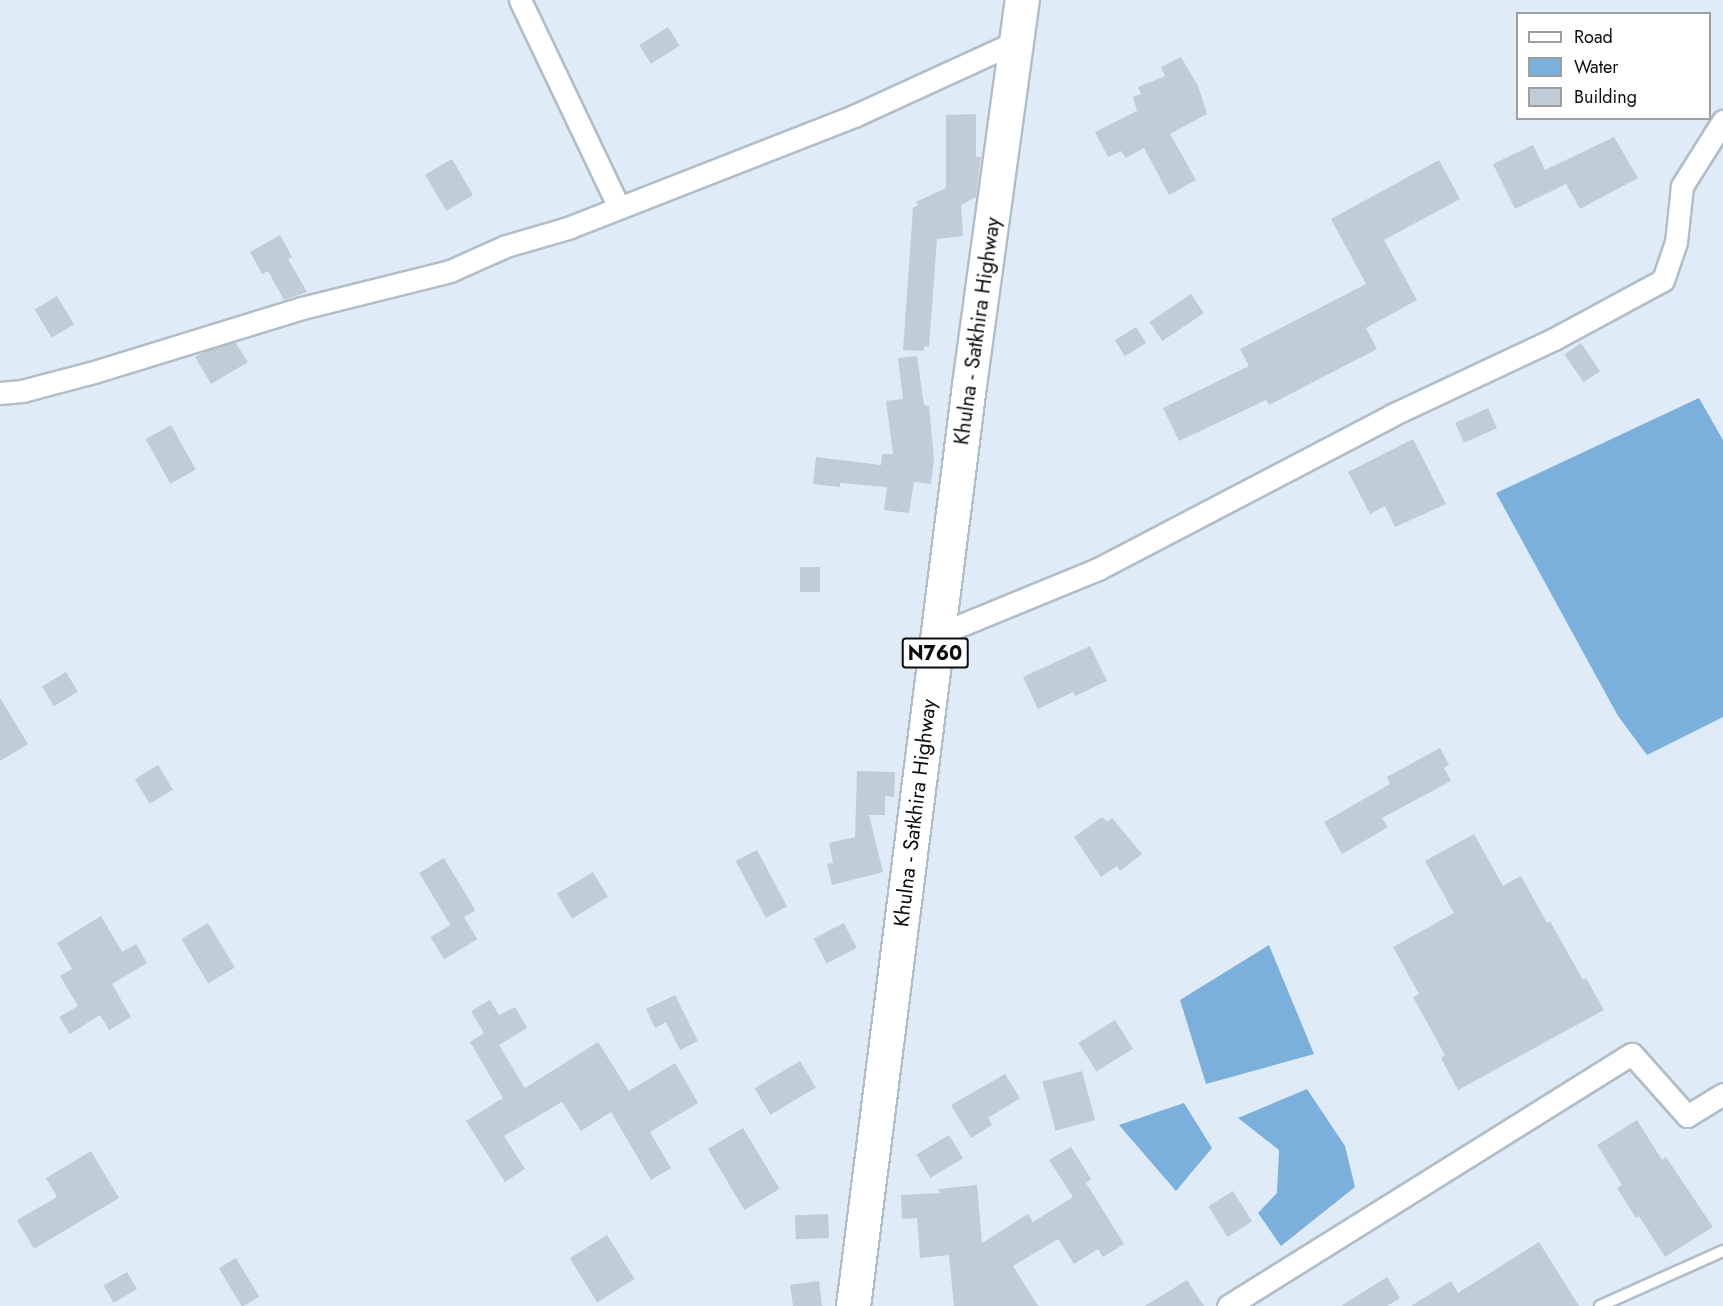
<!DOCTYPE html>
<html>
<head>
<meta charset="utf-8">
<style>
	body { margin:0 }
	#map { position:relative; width:1723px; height:1306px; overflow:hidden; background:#dfecf7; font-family:Jost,sans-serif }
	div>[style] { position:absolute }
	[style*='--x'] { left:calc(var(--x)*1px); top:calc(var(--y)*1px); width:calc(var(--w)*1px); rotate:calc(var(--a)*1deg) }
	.water>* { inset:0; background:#7bb0dd }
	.building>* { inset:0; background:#c0ccd6; transform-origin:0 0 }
	.roads { filter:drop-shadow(2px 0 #b1bdc7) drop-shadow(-2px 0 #b1bdc7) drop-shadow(0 2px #b1bdc7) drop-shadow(0 -2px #b1bdc7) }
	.service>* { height:10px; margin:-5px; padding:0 5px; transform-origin:5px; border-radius:5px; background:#fff }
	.minor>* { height:21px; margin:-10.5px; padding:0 10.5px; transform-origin:10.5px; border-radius:10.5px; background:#fff }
	.trunk>* { height:33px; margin:-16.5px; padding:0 16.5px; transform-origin:16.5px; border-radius:16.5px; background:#fff }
	span { translate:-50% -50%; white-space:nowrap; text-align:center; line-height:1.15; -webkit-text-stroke:6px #fff; paint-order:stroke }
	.shield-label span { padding:2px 4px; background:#fff; border:2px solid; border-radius:4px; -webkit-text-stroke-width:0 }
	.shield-label { font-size:20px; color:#0a0e11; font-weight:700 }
	.street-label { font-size:21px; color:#0a0e11 }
	.legend { position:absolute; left:1516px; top:12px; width:195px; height:108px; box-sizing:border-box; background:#fff; border:2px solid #9d9fa0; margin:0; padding:8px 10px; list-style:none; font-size:18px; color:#0a0e11 }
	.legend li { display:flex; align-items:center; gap:12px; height:30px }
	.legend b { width:30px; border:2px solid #9d9fa0 }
</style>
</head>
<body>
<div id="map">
	<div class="water">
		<div style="clip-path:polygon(1699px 398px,1723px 440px,1723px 717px,1647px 755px,1618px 716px,1496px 493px)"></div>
		<div style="clip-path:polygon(1269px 945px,1314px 1054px,1206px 1084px,1180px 1000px)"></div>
		<div style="clip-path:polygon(1307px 1089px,1345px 1146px,1355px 1187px,1281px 1246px,1258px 1213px,1277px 1193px,1279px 1150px,1238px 1118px)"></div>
		<div style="clip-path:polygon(1184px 1103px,1212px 1148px,1176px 1191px,1119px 1125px)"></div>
	</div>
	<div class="building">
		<div style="left:668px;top:27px;width:22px;height:34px;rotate:58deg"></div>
		<div style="clip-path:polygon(1181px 57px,1198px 86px,1207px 114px,1170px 134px,1196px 180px,1169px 195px,1144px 148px,1126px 158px,1121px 151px,1108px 157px,1095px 132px,1137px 111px,1133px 97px,1141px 94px,1138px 87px,1165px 76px,1161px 67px)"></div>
		<div style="clip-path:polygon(976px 114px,976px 157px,981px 157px,976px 197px,961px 205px,963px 236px,937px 239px,929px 347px,924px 346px,924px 351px,903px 350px,913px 208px,918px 205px,916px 202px,946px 188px,946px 115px)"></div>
		<div style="clip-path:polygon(1614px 137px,1638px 178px,1580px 209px,1566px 184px,1515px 209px,1493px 164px,1533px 145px,1545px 170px)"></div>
		<div style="left:452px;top:159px;width:42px;height:31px;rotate:60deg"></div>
		<div style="clip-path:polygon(1439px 160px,1460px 199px,1384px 240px,1417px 300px,1366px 328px,1377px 349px,1269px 405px,1266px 400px,1179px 441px,1163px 408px,1249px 366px,1240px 349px,1366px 284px,1331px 219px)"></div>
		<div style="clip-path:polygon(280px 235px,292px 257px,288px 259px,307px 292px,284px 300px,268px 271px,262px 274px,250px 252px)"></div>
		<div style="left:1191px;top:294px;width:23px;height:50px;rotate:56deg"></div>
		<div style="left:57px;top:296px;width:33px;height:26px;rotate:59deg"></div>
		<div style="left:1136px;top:327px;width:19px;height:25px;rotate:58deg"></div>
		<div style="clip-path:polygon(235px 342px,248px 362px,211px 384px,195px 357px,206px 351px)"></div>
		<div style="left:1581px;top:343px;width:34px;height:20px;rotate:56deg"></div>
		<div style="clip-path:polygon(917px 356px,924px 405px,929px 406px,934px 459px,931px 484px,914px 482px,909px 513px,884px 510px,887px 487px,840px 483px,840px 487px,813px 484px,816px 457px,881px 465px,882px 454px,893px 454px,886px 401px,903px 399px,898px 358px)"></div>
		<div style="left:1488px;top:408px;width:22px;height:36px;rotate:66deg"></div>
		<div style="left:171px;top:425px;width:51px;height:29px;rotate:61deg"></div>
		<div style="clip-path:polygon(1413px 439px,1446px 504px,1395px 527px,1385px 506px,1370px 514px,1348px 472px)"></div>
		<div style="left:800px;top:567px;width:20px;height:25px"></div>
		<div style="clip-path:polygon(1090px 646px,1107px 681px,1075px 696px,1073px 692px,1038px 709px,1023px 677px)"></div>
		<div style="left:66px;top:672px;width:23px;height:28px;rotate:59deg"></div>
		<div style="clip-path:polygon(0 698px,28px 744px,0 761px)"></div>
		<div style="clip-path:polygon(1440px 748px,1449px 765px,1444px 768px,1451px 781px,1382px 818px,1388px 827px,1342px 854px,1324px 822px,1390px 784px,1387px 777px)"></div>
		<div style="left:158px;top:765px;width:29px;height:27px;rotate:59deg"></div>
		<div style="clip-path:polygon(857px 771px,895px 772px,894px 797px,885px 796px,885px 815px,869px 815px,883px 872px,832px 885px,827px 864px,833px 863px,829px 843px,855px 837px)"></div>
		<div style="clip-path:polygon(1102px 817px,1107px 822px,1112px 818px,1142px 854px,1120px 871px,1117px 866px,1101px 877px,1074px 837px)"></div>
		<div style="clip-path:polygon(1474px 834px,1503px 886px,1521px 876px,1547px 923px,1550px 921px,1583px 980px,1586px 978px,1604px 1010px,1458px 1090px,1441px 1058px,1445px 1055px,1413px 997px,1419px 994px,1393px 947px,1454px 913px,1425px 861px)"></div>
		<div style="left:757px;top:850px;width:64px;height:24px;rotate:62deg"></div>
		<div style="left:444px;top:858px;width:61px;height:29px;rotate:59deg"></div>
		<div style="left:593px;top:872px;width:29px;height:42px;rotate:59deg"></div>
		<div style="clip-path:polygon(101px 916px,122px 952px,136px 944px,147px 963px,112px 984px,131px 1017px,109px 1030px,100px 1015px,70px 1034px,59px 1017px,78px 1006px,60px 976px,72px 969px,57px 943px)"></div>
		<div style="left:464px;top:917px;width:26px;height:39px;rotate:59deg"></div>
		<div style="left:208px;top:923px;width:52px;height:31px;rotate:59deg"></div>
		<div style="left:844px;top:923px;width:28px;height:34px;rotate:63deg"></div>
		<div style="clip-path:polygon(675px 995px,698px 1041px,680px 1050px,666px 1022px,655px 1028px,646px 1009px)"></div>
		<div style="clip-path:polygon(490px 1000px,499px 1015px,515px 1007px,527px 1028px,499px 1045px,525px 1088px,598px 1042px,629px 1091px,675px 1063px,698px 1103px,650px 1132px,671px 1168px,651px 1180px,611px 1112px,581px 1131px,562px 1102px,504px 1136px,525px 1169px,505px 1182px,466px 1121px,503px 1098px,470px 1042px,484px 1033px,471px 1011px)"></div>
		<div style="left:1115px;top:1020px;width:34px;height:43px;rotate:58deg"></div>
		<div style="left:800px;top:1061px;width:31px;height:53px;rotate:59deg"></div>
		<div style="left:1082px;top:1071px;width:51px;height:41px;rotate:75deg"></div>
		<div style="clip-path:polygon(1005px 1074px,1020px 1098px,988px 1118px,992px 1125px,971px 1138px,951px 1105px)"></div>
		<div style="clip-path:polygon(1637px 1120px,1662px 1160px,1666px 1157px,1713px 1227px,1665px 1257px,1639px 1216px,1636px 1218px,1617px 1188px,1622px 1185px,1597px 1145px)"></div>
		<div style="left:743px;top:1128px;width:71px;height:41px;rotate:59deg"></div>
		<div style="left:949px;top:1135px;width:27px;height:38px;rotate:59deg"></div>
		<div style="clip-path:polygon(1071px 1147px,1091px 1179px,1086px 1183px,1124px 1244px,1103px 1257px,1098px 1249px,1074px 1264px,1058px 1239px,1013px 1266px,1038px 1306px,954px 1306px,949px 1255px,920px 1258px,917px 1218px,902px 1219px,901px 1195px,941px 1193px,938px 1189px,977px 1185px,982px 1243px,1028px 1214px,1033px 1222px,1073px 1197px,1049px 1160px)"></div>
		<div style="clip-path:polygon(91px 1151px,119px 1198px,34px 1249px,17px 1220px,57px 1197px,46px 1178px)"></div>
		<div style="left:1233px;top:1191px;width:36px;height:29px;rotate:58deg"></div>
		<div style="left:828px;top:1214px;width:24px;height:33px;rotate:88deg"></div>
		<div style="left:607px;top:1235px;width:52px;height:44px;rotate:58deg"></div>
		<div style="clip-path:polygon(1539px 1242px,1579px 1306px,1411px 1306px,1451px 1281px,1458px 1293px)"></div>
		<div style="left:236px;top:1258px;width:45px;height:20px;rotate:59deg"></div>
		<div style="left:127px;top:1272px;width:20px;height:27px;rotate:60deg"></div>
		<div style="clip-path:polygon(1387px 1277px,1400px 1298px,1387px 1306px,1341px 1306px)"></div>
		<div style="clip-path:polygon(1187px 1280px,1204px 1306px,1145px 1306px)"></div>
		<div style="clip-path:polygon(819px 1281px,822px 1306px,793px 1306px,790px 1285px)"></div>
	</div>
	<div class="roads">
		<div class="service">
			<div style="--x:1600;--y:1306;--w:135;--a:-24.1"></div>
		</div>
		<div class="minor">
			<div style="--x:520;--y:0;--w:230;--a:64.5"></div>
			<div style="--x:0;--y:393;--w:22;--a:-5"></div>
			<div style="--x:22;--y:391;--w:74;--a:-14.8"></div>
			<div style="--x:94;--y:372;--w:218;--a:-17.1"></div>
			<div style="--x:302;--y:308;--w:153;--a:-14"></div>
			<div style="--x:450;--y:271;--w:61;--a:-24.1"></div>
			<div style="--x:506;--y:246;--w:65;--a:-16.2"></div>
			<div style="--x:568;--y:228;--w:307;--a:-21.4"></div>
			<div style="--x:854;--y:116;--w:178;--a:-24.6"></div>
			<div style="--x:937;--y:635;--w:174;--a:-22.3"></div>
			<div style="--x:1098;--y:569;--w:332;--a:-27.6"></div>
			<div style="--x:1392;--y:415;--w:179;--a:-25.1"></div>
			<div style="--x:1554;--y:339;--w:124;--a:-28.4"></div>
			<div style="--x:1663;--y:280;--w:40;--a:-71.1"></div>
			<div style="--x:1676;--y:242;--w:56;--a:-83.9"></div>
			<div style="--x:1682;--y:186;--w:77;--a:-57.8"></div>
			<div style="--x:1228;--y:1306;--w:476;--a:-32"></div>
			<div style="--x:1632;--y:1054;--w:83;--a:48.4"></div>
			<div style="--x:1687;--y:1116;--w:42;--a:-31.4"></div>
		</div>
		<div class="trunk">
			<div style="--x:853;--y:1306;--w:928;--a:-82.82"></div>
			<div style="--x:969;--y:385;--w:389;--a:-82.2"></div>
		</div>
	</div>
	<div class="shield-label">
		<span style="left:935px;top:653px">N760</span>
	</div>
	<div class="street-label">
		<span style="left:977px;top:331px;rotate:-82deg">Khulna - Satkhira Highway</span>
		<span style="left:915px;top:813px;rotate:-83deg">Khulna - Satkhira Highway</span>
	</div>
	<ul class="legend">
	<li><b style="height:8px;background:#fff"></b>Road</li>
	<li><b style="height:16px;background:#7bb0dd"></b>Water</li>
	<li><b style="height:16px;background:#c0ccd6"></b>Building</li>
	</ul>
</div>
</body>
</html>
